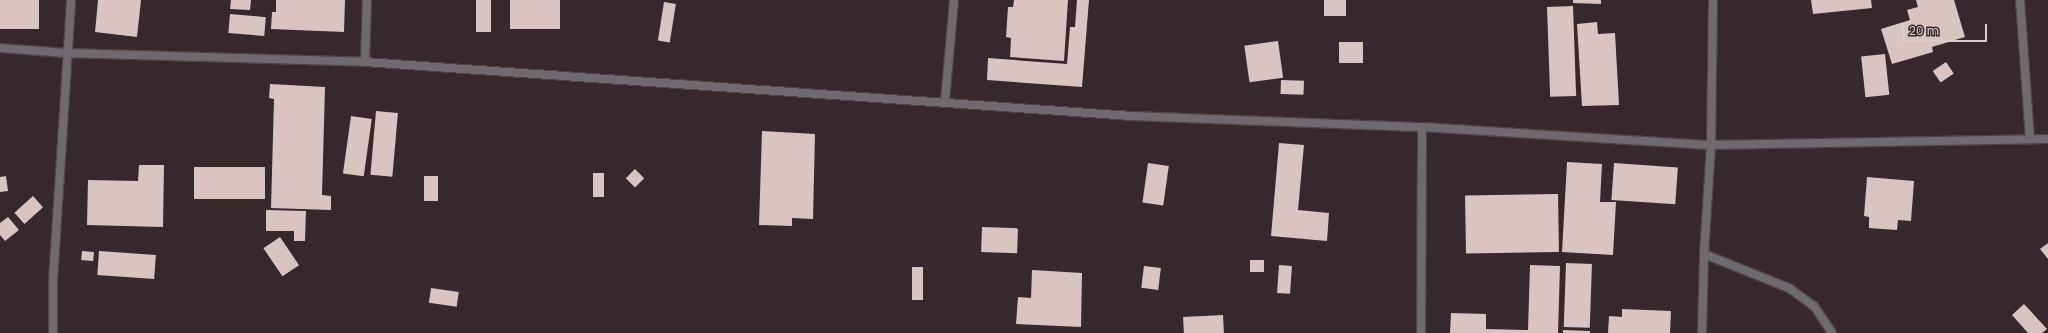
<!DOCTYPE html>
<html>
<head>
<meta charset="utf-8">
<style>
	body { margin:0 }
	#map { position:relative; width:2048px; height:333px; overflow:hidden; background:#37282e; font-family:Poppins,sans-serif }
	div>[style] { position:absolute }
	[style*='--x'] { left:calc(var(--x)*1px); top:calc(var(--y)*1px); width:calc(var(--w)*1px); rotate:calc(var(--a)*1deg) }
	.building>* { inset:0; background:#d9c4c2; transform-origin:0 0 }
	.roads { filter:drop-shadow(1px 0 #514348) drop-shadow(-1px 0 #514348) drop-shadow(0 1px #514348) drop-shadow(0 -1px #514348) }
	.street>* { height:8px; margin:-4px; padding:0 4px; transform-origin:4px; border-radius:4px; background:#6f6a6f }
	span { translate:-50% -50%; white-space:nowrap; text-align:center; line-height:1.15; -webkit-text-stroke:4px #37282e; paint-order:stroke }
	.scale { position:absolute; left:1902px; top:24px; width:85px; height:18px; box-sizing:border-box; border:2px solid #d8cfd2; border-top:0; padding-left:5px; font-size:12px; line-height:14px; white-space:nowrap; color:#d8cfd2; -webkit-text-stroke:3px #37282e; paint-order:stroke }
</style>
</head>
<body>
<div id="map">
	<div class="building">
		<div style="left:0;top:0;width:39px;height:29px"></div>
		<div style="clip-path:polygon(98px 0,141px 0,137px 37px,95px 32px)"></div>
		<div style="clip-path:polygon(231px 0,251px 0,250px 10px,230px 9px)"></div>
		<div style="clip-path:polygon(276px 0,345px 0,344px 32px,271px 29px,272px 12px,276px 12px)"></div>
		<div style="left:476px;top:0;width:15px;height:32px"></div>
		<div style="left:510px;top:0;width:50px;height:29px"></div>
		<div style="clip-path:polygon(1014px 0,1068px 0,1064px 61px,1010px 57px,1011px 38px,1006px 37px,1008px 7px,1013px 7px)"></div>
		<div style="clip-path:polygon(1077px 0,1089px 0,1082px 87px,987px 80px,988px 58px,1067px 64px,1070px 27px,1075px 27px)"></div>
		<div style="left:1324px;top:0;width:22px;height:16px"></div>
		<div style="clip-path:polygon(1573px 0,1601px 0,1601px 4px,1573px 3px)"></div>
		<div style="clip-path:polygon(1811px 0,1871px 0,1872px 8px,1813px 14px)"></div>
		<div style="clip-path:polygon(1916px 0,1954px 0,1965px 37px,1932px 47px,1933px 52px,1892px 64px,1881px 29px,1910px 20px,1907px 10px,1918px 7px)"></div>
		<div style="left:664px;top:2px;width:12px;height:39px;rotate:9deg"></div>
		<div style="left:1573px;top:6px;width:90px;height:26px;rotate:88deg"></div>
		<div style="left:230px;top:14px;width:36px;height:19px;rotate:5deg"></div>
		<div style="clip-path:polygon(1597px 22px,1598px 34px,1615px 33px,1619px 105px,1582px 106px,1577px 24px)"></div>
		<div style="left:1278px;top:41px;width:37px;height:34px;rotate:82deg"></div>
		<div style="left:1363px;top:42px;width:21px;height:24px;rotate:90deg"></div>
		<div style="left:1885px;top:54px;width:41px;height:24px;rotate:84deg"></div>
		<div style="left:1946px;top:62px;width:14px;height:16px;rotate:56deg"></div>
		<div style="left:1281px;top:80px;width:23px;height:14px;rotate:2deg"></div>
		<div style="clip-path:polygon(270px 84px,325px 87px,322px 195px,331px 196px,331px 210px,271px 208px,274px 99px,269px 98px)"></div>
		<div style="left:376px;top:111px;width:22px;height:64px;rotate:5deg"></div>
		<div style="left:351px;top:116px;width:21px;height:58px;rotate:8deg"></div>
		<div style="clip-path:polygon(762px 131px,815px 134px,813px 219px,792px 218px,792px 226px,759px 225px)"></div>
		<div style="clip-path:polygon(1279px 143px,1304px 145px,1298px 210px,1329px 213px,1327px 241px,1271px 236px)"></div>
		<div style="clip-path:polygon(1567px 162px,1602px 164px,1600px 202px,1616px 202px,1613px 255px,1562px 252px)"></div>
		<div style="left:1148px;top:163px;width:21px;height:40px;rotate:8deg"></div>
		<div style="left:1614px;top:163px;width:64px;height:37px;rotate:4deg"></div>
		<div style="clip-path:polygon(139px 165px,164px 165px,163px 227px,87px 225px,88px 180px,138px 181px)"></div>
		<div style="left:194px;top:167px;width:71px;height:32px"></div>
		<div style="left:635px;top:169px;width:13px;height:13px;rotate:45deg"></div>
		<div style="left:593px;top:173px;width:11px;height:24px"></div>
		<div style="clip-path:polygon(6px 176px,8px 191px,0 192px,0 177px)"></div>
		<div style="left:424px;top:176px;width:14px;height:25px"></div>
		<div style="clip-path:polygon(1867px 177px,1914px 181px,1911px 221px,1898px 220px,1897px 230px,1869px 228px,1869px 217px,1864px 216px)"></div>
		<div style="left:1558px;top:194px;width:58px;height:93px;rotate:89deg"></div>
		<div style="left:33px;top:196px;width:15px;height:25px;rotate:48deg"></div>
		<div style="clip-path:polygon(266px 210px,306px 211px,305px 241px,294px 241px,294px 231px,266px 231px)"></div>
		<div style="clip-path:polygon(8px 217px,19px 230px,5px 241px,0 235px,0 223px)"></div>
		<div style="left:982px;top:227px;width:36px;height:25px;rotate:2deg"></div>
		<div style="left:280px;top:237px;width:34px;height:20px;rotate:56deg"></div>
		<div style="clip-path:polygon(2048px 243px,2048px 259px,2040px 249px)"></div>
		<div style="left:82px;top:251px;width:12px;height:9px;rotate:5deg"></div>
		<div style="left:99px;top:251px;width:57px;height:24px;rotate:4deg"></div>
		<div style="left:1250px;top:260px;width:14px;height:12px"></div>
		<div style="left:1566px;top:263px;width:26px;height:64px;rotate:2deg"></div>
		<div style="left:1279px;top:265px;width:13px;height:28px;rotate:4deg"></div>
		<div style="clip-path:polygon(1530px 265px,1560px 266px,1558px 333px,1450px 333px,1451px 313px,1486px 314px,1486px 329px,1528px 330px)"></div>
		<div style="left:1144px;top:266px;width:17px;height:22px;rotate:7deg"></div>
		<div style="left:912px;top:267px;width:11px;height:33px"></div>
		<div style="clip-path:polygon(1032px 270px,1082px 273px,1081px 327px,1016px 324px,1018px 297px,1031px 298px)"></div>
		<div style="left:431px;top:288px;width:28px;height:15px;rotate:8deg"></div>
		<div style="clip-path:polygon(2024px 304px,2047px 329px,2042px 333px,2028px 333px,2012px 315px)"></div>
		<div style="clip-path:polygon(1622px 309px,1671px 311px,1670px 333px,1608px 333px,1609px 316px,1622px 317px)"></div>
		<div style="left:1223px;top:315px;width:18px;height:40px;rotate:87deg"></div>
		<div style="clip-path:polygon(1563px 330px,1590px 331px,1590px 333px,1563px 333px)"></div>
	</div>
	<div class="roads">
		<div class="street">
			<div style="--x:2020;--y:0;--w:139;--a:85.9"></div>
			<div style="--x:0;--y:48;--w:66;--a:4.3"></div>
			<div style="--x:66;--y:53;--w:299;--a:1.7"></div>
			<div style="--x:365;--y:62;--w:769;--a:4.03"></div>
			<div style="--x:1132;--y:116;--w:290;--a:2.2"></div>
			<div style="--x:1422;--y:127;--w:290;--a:3.6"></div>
			<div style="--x:1711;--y:145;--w:337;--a:-1"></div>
			<div style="--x:365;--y:62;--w:62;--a:-88.2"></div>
			<div style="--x:945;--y:101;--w:101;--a:-84.9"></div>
			<div style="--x:1704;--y:254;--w:92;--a:21.8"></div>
			<div style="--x:1789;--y:288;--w:31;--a:36"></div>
			<div style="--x:1814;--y:306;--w:32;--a:56"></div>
			<div style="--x:53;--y:333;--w:52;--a:-90"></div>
			<div style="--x:53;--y:281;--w:282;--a:-86.3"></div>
			<div style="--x:1421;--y:333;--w:206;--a:-89.7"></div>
			<div style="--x:1702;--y:333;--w:79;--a:-88.5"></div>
			<div style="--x:1704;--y:254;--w:109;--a:-86.3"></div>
			<div style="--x:1711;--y:145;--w:145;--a:-89.2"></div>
		</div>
	</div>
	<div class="scale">20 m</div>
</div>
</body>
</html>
